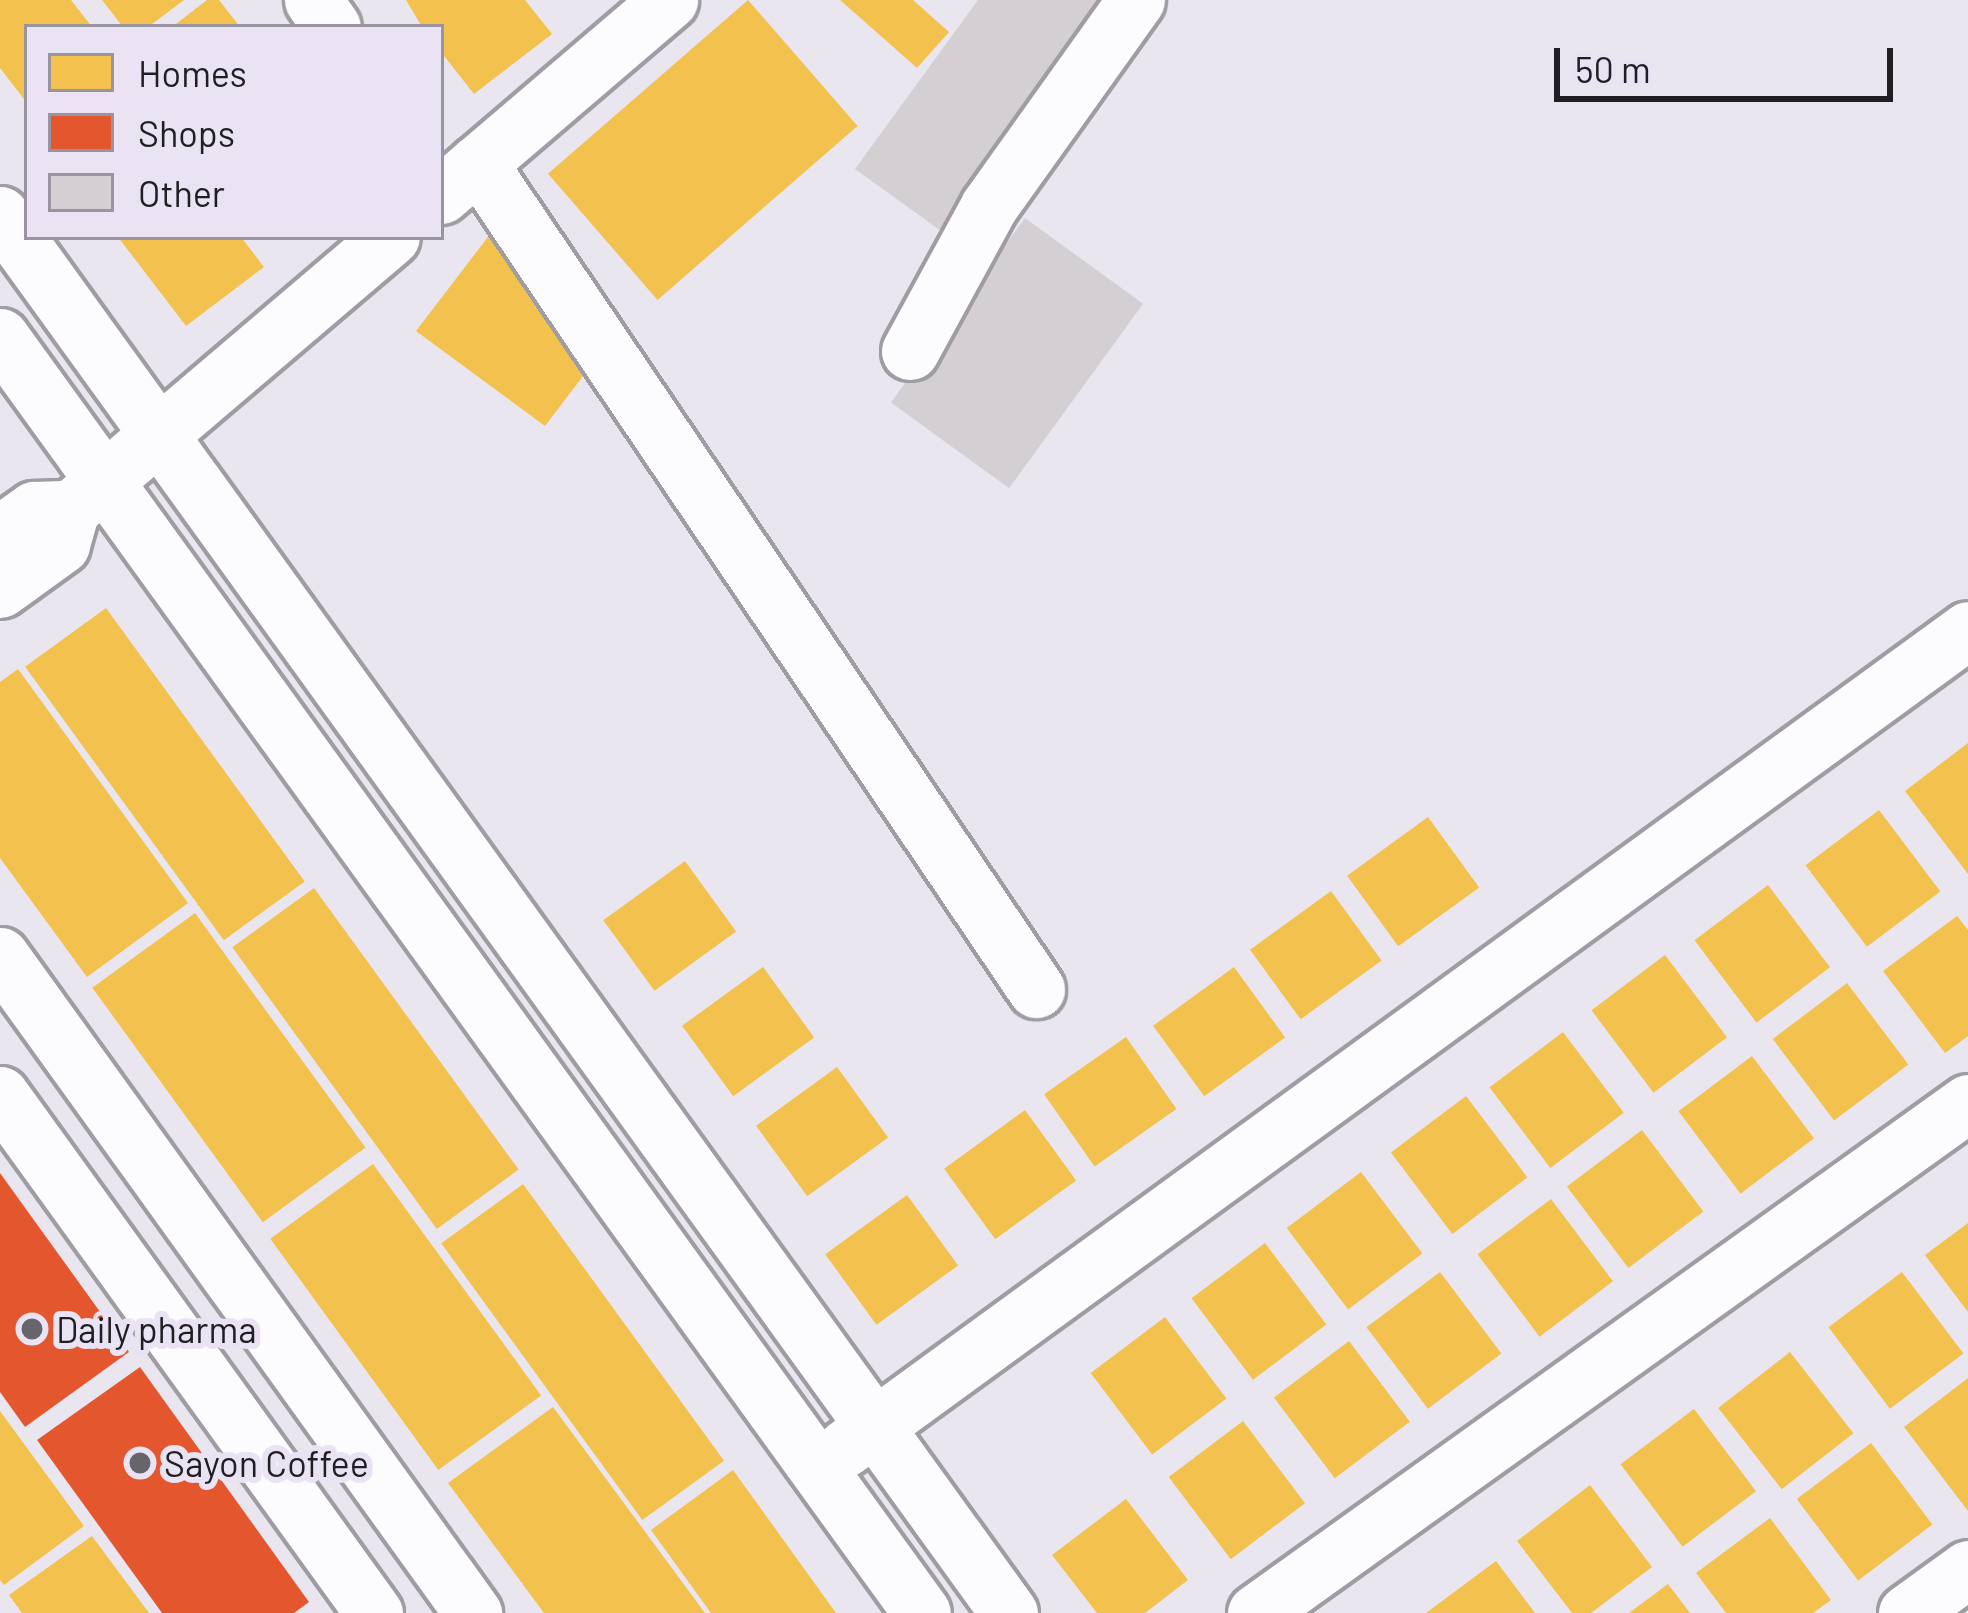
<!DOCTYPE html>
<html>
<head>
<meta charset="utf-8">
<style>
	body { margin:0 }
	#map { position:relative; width:1968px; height:1613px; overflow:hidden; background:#eae6f0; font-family:Barlow,sans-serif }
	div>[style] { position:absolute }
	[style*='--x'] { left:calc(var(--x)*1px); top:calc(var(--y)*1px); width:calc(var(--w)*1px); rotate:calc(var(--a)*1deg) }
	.homes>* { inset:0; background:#f2c14e; transform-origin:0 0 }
	.shops>* { inset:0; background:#e4572e }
	.building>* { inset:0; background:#d4cfd3; transform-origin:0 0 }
	.roads { filter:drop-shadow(3px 0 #9f9ca3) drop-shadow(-3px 0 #9f9ca3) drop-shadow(0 3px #9f9ca3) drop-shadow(0 -3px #9f9ca3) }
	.minor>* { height:57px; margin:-28.5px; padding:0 28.5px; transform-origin:28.5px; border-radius:28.5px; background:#fcfbfd }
	.dots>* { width:33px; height:33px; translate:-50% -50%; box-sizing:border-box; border:6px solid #e9e3f3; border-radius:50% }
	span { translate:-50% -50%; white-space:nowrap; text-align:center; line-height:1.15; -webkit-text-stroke:12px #e9e3f3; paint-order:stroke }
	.poi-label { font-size:36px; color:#201e23 }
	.left { translate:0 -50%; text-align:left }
	.legend { position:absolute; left:24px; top:24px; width:420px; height:216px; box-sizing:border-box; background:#e9e3f3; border:3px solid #9994a0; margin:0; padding:15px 21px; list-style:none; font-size:36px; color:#201e23 }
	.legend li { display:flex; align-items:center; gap:24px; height:60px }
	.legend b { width:60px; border:3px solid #9994a0 }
	.scale { position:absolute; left:1554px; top:48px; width:339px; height:54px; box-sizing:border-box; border:6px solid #201e23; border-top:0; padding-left:15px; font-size:36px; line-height:42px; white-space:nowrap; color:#201e23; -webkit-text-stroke:9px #e9e3f3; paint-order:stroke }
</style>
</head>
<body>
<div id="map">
	<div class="homes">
		<div style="clip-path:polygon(0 0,71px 0,92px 27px,27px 27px,27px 103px,0 68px)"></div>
		<div style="clip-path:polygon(102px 0,184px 0,148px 27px,123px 27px)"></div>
		<div style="clip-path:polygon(207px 0,219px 0,240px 27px,172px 27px)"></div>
		<div style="clip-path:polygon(406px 0,525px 0,552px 34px,474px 94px,441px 52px,441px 27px,422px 27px)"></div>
		<div style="left:748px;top:0;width:167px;height:265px;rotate:49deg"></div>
		<div style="clip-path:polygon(840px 0,913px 0,949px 32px,917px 68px)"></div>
		<div style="clip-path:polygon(494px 229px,599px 355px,545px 426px,416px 331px)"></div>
		<div style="clip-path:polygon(118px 237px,241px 237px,264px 267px,186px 326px)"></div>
		<div style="left:106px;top:608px;width:338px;height:100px;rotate:54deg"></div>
		<div style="clip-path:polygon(18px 669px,188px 903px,87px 977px,0 858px,0 682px)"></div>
		<div style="clip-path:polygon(1968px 743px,1968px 874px,1905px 791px)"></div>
		<div style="left:1879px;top:810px;width:102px;height:92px;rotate:53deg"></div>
		<div style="left:1428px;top:817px;width:87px;height:100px;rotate:54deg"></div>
		<div style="left:685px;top:861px;width:87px;height:101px;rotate:54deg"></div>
		<div style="left:1768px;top:885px;width:103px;height:92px;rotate:53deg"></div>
		<div style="left:314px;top:888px;width:348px;height:101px;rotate:54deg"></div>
		<div style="left:1331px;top:891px;width:86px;height:100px;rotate:54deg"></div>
		<div style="left:195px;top:913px;width:290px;height:127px;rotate:54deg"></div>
		<div style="clip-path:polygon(1957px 916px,1968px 930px,1968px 1036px,1945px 1053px,1883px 971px)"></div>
		<div style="left:1665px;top:955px;width:103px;height:92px;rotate:53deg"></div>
		<div style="left:763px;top:967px;width:87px;height:100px;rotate:54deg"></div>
		<div style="left:1234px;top:967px;width:87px;height:100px;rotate:54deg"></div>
		<div style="left:1847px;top:983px;width:102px;height:93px;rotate:53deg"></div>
		<div style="left:1563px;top:1032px;width:101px;height:92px;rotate:53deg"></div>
		<div style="left:1126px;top:1037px;width:88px;height:100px;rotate:55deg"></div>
		<div style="left:1752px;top:1056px;width:103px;height:92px;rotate:53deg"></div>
		<div style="left:837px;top:1067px;width:87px;height:100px;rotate:54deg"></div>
		<div style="left:1466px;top:1096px;width:102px;height:94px;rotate:53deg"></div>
		<div style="left:1025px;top:1110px;width:87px;height:100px;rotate:54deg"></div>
		<div style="left:1642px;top:1130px;width:102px;height:94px;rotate:53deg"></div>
		<div style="left:373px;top:1164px;width:286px;height:127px;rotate:54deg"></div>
		<div style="left:1361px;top:1172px;width:102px;height:93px;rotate:53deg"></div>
		<div style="left:523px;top:1184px;width:342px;height:101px;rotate:54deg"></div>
		<div style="left:907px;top:1195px;width:87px;height:101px;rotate:54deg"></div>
		<div style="left:1551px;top:1199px;width:103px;height:92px;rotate:53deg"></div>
		<div style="clip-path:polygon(1968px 1223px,1968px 1312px,1925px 1255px)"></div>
		<div style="left:1265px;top:1243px;width:102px;height:92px;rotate:53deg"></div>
		<div style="left:1440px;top:1272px;width:102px;height:92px;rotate:53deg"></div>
		<div style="left:1902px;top:1272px;width:102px;height:92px;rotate:53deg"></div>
		<div style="left:1165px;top:1317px;width:102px;height:93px;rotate:53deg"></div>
		<div style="left:1349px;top:1341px;width:101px;height:94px;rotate:53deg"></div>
		<div style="left:1790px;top:1352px;width:103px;height:91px;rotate:52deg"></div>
		<div style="clip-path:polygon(1968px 1378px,1968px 1511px,1904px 1427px)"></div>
		<div style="clip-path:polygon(553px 1407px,705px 1613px,544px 1613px,448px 1483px)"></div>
		<div style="left:1694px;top:1409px;width:103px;height:92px;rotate:53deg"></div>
		<div style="clip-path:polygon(0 1411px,84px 1526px,4px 1585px,0 1580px)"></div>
		<div style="left:1243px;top:1421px;width:103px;height:93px;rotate:53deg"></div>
		<div style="left:1871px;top:1443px;width:102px;height:93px;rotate:53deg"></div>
		<div style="clip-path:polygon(733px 1470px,836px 1613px,711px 1613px,651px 1530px)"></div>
		<div style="clip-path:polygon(1590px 1485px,1652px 1567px,1591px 1613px,1572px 1613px,1517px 1541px)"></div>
		<div style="clip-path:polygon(1126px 1499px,1188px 1580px,1145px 1613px,1097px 1613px,1052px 1555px)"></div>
		<div style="clip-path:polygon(1770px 1518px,1831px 1600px,1813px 1613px,1726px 1613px,1696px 1573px)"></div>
		<div style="clip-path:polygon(92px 1536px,149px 1613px,22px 1613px,9px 1595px)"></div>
		<div style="clip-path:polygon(1496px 1561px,1535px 1613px,1426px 1613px)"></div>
		<div style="clip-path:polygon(1668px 1584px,1690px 1613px,1629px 1613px)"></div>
	</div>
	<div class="shops">
		<div style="clip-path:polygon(0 1173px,129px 1352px,25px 1427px,0 1392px)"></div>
		<div style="clip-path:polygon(140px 1367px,309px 1602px,294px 1613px,162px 1613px,37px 1440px)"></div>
	</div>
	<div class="building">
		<div style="clip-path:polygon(978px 0,1130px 0,955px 241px,855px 169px)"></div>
		<div style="left:1025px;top:218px;width:146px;height:228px;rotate:36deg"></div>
	</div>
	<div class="roads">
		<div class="minor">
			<div style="--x:313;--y:0;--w:33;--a:55"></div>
			<div style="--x:478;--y:163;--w:997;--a:55.96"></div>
			<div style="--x:441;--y:195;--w:300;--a:-40.5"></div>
			<div style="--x:0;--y:215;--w:1724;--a:54.18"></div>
			<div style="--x:0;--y:337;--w:1574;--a:54.15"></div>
			<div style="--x:910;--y:351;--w:165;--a:-61.4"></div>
			<div style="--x:989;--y:206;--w:253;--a:-54.5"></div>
			<div style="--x:71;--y:509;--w:420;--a:-40.4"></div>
			<div style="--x:0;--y:534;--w:42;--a:-35.2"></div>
			<div style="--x:34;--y:510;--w:37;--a:-2"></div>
			<div style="--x:71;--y:509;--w:37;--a:106"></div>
			<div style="--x:61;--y:545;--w:75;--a:144.2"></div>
			<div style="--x:0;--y:956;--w:810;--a:54.25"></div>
			<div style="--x:0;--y:1095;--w:639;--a:54.17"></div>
			<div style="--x:845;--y:1448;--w:1389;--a:-36.07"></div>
			<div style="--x:1256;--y:1613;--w:876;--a:-35.61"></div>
			<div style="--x:1907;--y:1613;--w:75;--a:-35.8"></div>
		</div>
	</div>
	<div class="dots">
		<div style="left:32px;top:1329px;background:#67646b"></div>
		<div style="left:140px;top:1463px;background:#67646b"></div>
	</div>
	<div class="poi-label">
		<span class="left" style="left:56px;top:1329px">Daily pharma</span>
		<span class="left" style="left:164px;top:1463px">Sayon Coffee</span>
	</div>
	<ul class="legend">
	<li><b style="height:33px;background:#f2c14e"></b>Homes</li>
	<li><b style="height:33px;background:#e4572e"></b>Shops</li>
	<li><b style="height:33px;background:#d4cfd3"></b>Other</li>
	</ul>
	<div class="scale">50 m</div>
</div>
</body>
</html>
